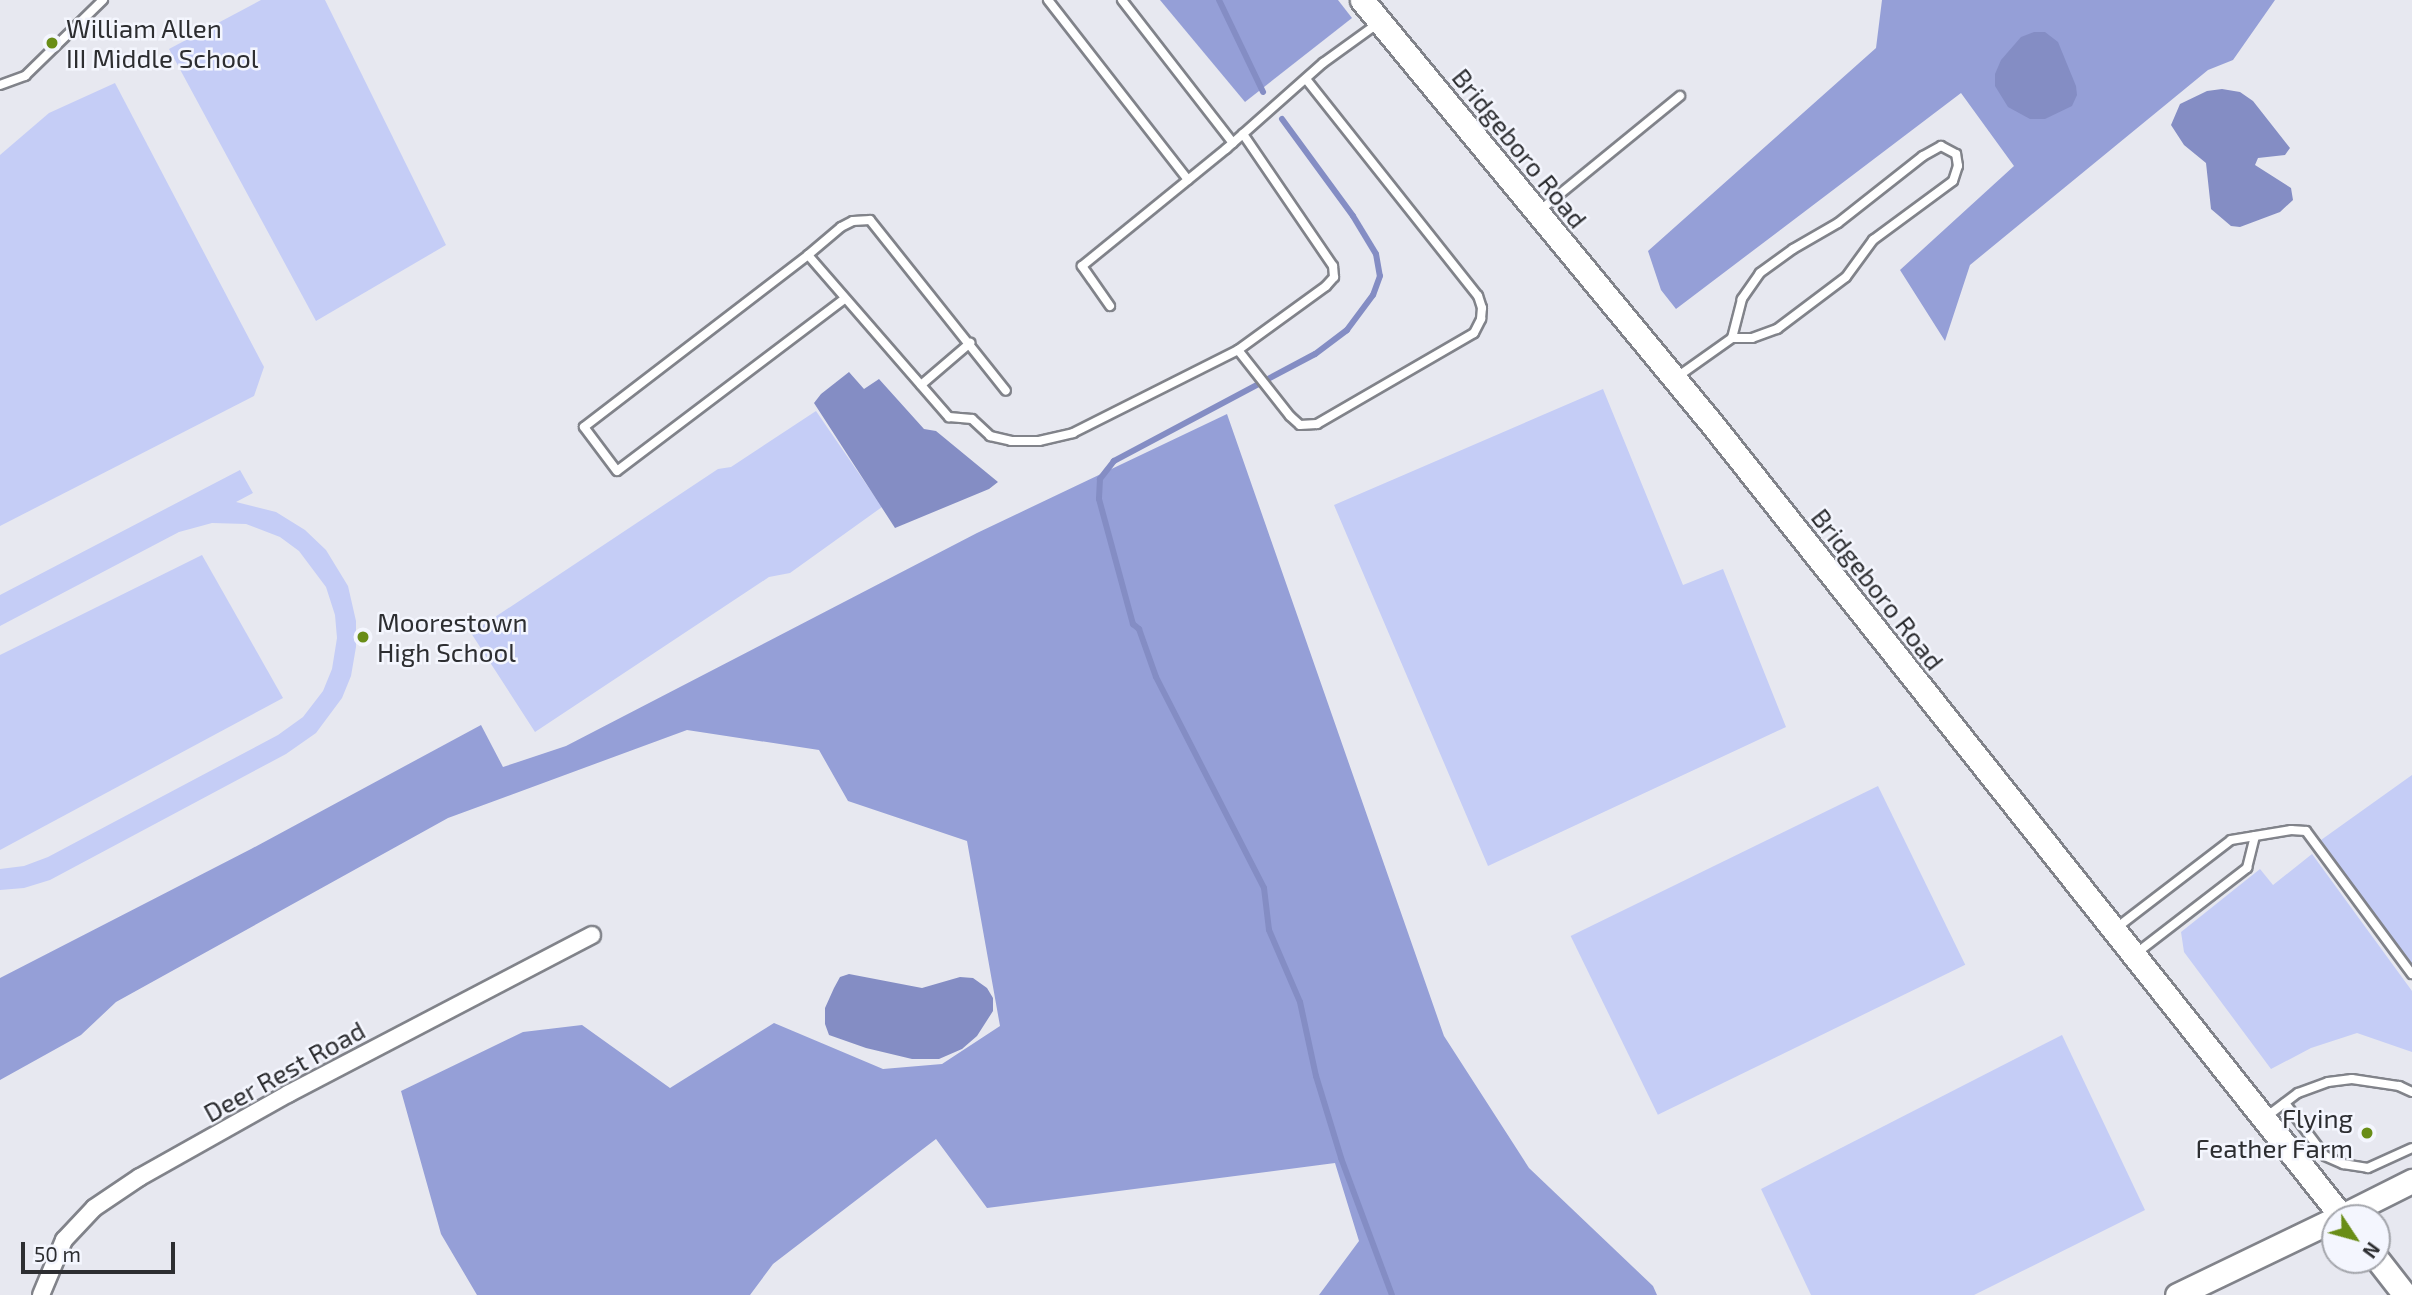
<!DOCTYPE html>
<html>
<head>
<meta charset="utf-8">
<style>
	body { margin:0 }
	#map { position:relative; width:2412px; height:1295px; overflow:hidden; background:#e7e8f0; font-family:"Exo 2",sans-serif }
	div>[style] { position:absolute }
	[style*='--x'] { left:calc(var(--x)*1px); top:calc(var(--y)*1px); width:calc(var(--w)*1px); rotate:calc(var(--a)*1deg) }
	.green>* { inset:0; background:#c5cdf6; transform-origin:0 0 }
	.forest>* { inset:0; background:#959fd7 }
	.water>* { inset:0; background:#848dc4 }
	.stream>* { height:6px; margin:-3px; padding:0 3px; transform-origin:3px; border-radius:3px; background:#848dc4 }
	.roads { filter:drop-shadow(2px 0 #81838a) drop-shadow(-2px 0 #81838a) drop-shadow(0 2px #81838a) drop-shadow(0 -2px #81838a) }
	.lane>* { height:8px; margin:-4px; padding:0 4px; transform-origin:4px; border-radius:4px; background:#fff }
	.street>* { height:16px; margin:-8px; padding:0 8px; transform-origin:8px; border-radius:8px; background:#fff }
	.secondary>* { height:23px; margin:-11.5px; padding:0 11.5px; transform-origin:11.5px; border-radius:11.5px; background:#fff }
	.dots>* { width:19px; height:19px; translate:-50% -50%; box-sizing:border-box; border:4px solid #f4f6fe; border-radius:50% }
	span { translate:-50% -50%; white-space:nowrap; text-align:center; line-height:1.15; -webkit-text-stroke:5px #f4f6fe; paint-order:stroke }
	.poi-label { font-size:26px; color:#2d2e31 }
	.left { translate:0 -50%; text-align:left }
	.right { translate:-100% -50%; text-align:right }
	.street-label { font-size:26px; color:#2d2e31 }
	.north { position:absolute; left:2321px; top:1204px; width:70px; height:70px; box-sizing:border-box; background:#f4f6fe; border:2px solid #a4a6ac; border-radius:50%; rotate:126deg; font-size:19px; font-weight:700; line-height:28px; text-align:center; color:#2d2e31 }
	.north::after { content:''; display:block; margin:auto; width:24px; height:32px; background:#698d17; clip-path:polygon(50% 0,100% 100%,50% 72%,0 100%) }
	.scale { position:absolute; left:21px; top:1242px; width:154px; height:32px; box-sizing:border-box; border:4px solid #2d2e31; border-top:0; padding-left:9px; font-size:21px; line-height:24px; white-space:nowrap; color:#2d2e31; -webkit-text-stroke:5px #f4f6fe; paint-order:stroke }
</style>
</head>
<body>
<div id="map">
	<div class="green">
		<div style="clip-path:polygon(261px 0,325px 0,446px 245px,316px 321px,169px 49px)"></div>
		<div style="clip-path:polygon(115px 83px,264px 367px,254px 396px,0 526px,0 155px,49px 113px)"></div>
		<div style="clip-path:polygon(1603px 389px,1683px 585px,1723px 569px,1786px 727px,1488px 866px,1334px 505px)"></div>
		<div style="clip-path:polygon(816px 411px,882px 507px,790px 573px,769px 577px,535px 732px,471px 633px,718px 469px,731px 467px)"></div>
		<div style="clip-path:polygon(240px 470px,253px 493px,236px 502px,276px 512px,305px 530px,326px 550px,348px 586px,356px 621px,356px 647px,351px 676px,342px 698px,316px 733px,286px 754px,50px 880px,24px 888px,0 890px,0 869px,24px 866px,48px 857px,278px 735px,303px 717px,323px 691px,332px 669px,337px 638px,335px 615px,326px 587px,299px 551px,280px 537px,246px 524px,212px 523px,179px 532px,0 626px,0 595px)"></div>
		<div style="clip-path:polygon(202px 555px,283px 698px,0 850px,0 655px)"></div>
		<div style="clip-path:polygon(2412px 775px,2412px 967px,2321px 840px)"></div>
		<div style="left:1878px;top:786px;width:199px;height:342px;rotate:64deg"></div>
		<div style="clip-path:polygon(2312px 854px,2412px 991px,2412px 1052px,2357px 1033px,2311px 1048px,2271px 1069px,2184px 952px,2181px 932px,2260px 869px,2273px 885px)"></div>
		<div style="clip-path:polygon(2062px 1035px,2145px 1210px,1974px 1295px,1811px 1295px,1761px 1189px)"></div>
	</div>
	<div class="forest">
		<div style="clip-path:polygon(1160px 0,1338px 0,1352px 18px,1245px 102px)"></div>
		<div style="clip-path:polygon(1882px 0,2275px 0,2233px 60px,2208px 70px,1970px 265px,1945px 341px,1900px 270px,2014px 166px,1961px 93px,1676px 309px,1661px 290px,1648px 251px,1876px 48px)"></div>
		<div style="clip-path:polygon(1227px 414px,1444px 1036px,1529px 1168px,1653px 1286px,1657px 1295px,1319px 1295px,1359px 1241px,1335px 1163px,987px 1208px,936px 1139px,773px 1264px,750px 1295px,477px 1295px,441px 1234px,401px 1091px,523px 1032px,582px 1025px,670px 1088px,774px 1023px,883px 1069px,942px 1064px,1000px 1026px,967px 841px,848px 801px,819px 750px,687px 730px,448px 818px,116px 1002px,81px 1035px,0 1080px,0 978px,251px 849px,481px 725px,503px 767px,566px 746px,977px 533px)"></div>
	</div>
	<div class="water">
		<div style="clip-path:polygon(2034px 32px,2045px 32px,2058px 42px,2076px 86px,2077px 95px,2072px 106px,2045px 119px,2030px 119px,2008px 107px,1995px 86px,1995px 74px,2001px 60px,2021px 37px)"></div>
		<div style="clip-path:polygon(2222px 89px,2240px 92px,2253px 101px,2290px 148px,2285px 155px,2258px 158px,2255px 165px,2291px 188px,2293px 200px,2280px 212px,2240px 227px,2231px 226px,2211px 209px,2206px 163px,2184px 145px,2171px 125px,2180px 104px,2207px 91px)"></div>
		<div style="clip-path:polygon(849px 372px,864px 389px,879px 379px,924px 429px,936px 431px,998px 482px,989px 489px,895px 528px,814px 403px,821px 394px)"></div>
		<div style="clip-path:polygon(849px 974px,922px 988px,960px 977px,973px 978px,987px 988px,993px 998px,993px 1011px,977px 1036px,962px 1049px,939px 1059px,912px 1059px,866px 1048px,829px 1035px,825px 1024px,825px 1008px,834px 988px,840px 977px)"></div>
	</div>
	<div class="stream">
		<div style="--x:1219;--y:0;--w:102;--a:64.4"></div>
		<div style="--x:1282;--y:119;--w:120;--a:53.8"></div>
		<div style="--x:1353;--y:216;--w:44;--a:58.8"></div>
		<div style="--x:1376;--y:254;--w:22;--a:80"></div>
		<div style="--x:1380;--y:276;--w:20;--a:110"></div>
		<div style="--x:1373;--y:295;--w:44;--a:126.6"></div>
		<div style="--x:1347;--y:330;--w:40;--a:143"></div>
		<div style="--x:1315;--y:354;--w:228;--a:152"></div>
		<div style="--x:1114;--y:461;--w:23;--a:128"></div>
		<div style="--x:1100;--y:479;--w:20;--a:93"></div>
		<div style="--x:1099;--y:499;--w:130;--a:74.8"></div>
		<div style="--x:1133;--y:624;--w:8;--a:40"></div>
		<div style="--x:1139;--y:629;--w:51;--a:70.5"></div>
		<div style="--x:1156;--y:677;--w:237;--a:62.9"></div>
		<div style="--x:1264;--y:888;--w:42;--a:83.2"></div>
		<div style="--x:1269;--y:930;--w:78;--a:66.7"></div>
		<div style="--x:1300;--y:1002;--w:76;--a:77.8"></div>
		<div style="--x:1316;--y:1076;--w:86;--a:73"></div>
		<div style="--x:1341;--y:1158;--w:146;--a:69.6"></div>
	</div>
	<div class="roads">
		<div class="lane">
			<div style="--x:1048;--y:0;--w:228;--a:52.1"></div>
			<div style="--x:1122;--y:0;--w:181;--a:52.2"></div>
			<div style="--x:0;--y:85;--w:27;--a:-20"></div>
			<div style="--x:25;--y:76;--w:109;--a:-44.3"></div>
			<div style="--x:1539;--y:211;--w:182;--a:-39.2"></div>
			<div style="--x:808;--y:255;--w:43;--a:-40.3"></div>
			<div style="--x:841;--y:227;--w:13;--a:-27"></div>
			<div style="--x:853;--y:221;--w:17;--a:-3"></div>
			<div style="--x:870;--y:220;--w:218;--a:51.5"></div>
			<div style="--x:843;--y:300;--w:283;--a:142.9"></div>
			<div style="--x:617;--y:471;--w:55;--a:-126.9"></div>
			<div style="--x:584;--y:427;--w:282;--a:-37.5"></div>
			<div style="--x:808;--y:255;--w:215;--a:49"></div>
			<div style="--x:949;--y:417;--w:23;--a:5"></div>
			<div style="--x:972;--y:419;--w:25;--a:43"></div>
			<div style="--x:990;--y:436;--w:22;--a:13"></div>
			<div style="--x:1011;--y:441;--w:28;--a:0"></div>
			<div style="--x:1039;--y:441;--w:35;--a:-13"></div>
			<div style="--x:1073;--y:433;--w:185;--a:-26.7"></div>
			<div style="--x:1238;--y:350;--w:109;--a:-36"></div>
			<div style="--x:1326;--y:286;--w:12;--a:-48"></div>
			<div style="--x:1334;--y:277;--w:11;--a:-95"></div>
			<div style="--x:1333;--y:266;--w:160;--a:-124.3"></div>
			<div style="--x:1110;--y:306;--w:49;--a:-125"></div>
			<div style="--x:1082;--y:266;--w:186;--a:-39.1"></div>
			<div style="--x:1226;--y:149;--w:130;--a:-41.6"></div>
			<div style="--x:1323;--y:63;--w:67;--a:-35.8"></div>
			<div style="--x:1238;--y:350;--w:84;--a:51.8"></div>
			<div style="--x:1290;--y:416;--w:13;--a:42"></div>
			<div style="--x:1300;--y:425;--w:17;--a:-3"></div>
			<div style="--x:1317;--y:424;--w:181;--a:-30.1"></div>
			<div style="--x:1474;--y:333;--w:16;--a:-63"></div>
			<div style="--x:1481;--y:319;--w:11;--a:-85"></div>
			<div style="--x:1482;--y:308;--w:13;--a:-108"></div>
			<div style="--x:1478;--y:296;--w:277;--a:-128.4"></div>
			<div style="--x:1677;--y:377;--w:67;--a:-35.3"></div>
			<div style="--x:1732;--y:338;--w:20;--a:0"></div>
			<div style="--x:1752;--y:338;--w:27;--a:-20"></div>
			<div style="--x:1777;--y:329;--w:86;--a:-37"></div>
			<div style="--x:1846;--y:277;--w:46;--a:-53.9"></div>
			<div style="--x:1873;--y:240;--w:99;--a:-36.4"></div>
			<div style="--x:1953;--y:181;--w:16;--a:-72"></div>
			<div style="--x:1958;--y:166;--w:12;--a:-99"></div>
			<div style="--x:1956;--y:154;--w:17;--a:-152"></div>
			<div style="--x:1941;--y:146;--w:21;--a:151"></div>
			<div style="--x:1923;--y:156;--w:108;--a:141.8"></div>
			<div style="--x:1838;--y:223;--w:52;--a:150"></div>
			<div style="--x:1793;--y:249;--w:41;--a:144"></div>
			<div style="--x:1760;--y:273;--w:32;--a:125"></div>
			<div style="--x:1742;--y:299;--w:40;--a:104.4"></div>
			<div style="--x:921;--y:385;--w:65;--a:-40.6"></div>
			<div style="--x:2115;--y:929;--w:146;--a:-37.5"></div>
			<div style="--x:2231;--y:840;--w:61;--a:-9.5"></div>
			<div style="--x:2291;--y:830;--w:15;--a:4"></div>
			<div style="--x:2306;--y:831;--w:178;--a:53.5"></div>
			<div style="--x:2134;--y:955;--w:143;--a:-37.6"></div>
			<div style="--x:2247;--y:868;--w:33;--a:-76"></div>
			<div style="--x:2285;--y:1103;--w:66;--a:53"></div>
			<div style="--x:2325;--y:1156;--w:20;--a:24"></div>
			<div style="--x:2343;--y:1164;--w:25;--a:9"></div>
			<div style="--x:2368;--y:1168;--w:48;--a:-24.4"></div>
			<div style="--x:2266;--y:1117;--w:40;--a:-37"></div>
			<div style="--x:2298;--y:1093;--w:32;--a:-20"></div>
			<div style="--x:2328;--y:1082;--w:24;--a:-7"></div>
			<div style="--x:2352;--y:1079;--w:48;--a:8.5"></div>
			<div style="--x:2399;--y:1086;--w:14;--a:25"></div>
		</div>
		<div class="street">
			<div style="--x:41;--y:1295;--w:60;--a:-67.3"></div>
			<div style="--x:64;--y:1240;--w:44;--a:-46.8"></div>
			<div style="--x:94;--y:1208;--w:55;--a:-34"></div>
			<div style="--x:140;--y:1177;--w:170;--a:-29.3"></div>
			<div style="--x:288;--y:1094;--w:343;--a:-27.6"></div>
		</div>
		<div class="secondary">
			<div style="--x:1362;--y:0;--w:550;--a:50.46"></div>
			<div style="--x:1712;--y:424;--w:1014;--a:51.53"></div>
			<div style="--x:2338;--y:1218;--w:83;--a:-26.6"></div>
			<div style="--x:2377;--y:1259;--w:46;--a:52.1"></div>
			<div style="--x:2177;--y:1295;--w:175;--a:-25.7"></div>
		</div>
	</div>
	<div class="dots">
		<div style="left:52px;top:43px;background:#698d17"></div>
		<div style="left:363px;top:637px;background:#698d17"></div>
		<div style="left:2367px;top:1133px;background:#698d17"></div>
	</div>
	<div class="poi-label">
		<span class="left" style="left:66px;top:43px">William Allen<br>III Middle School</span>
		<span class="left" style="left:377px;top:637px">Moorestown<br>High School</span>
		<span class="right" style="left:2353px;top:1133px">Flying<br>Feather Farm</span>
	</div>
	<div class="street-label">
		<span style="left:1520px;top:148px;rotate:51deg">Bridgeboro Road</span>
		<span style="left:1878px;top:589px;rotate:52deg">Bridgeboro Road</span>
		<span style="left:284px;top:1071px;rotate:-29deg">Deer Rest Road</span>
	</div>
	<div class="north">N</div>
	<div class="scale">50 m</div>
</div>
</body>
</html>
